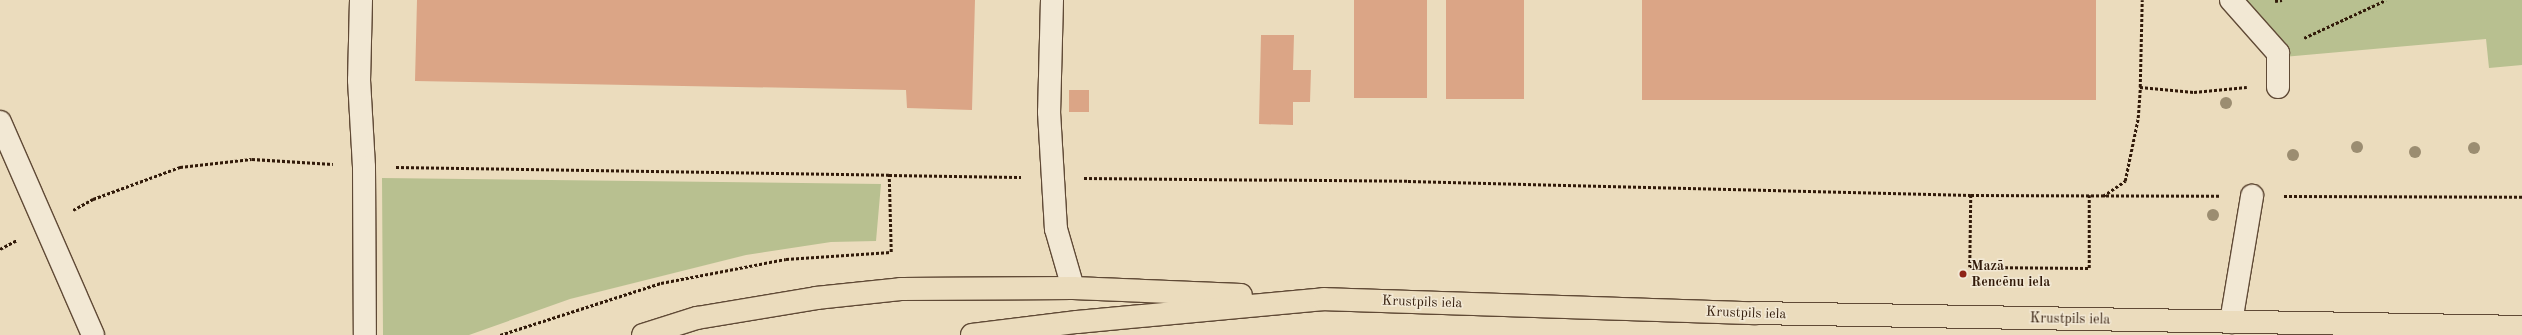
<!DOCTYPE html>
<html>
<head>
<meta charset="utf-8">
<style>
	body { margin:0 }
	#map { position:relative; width:2522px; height:335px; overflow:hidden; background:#ebdcbd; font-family:"Old Standard TT",serif }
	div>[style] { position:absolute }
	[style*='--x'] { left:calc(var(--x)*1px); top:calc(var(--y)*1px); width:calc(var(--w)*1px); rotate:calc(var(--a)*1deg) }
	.green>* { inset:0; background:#b8c090 }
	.building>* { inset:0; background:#dba586; transform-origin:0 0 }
	.path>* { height:2.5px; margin-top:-1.25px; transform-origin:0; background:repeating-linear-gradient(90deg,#311a09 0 3px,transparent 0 5px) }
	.roads { filter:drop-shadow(1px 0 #604a36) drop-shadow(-1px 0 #604a36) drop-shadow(0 1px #604a36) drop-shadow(0 -1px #604a36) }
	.minor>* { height:22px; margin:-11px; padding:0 11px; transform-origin:11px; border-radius:11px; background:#f2e8d4 }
	.major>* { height:22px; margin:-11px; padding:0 11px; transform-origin:11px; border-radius:11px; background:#ebdcbd }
	.trees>* { width:12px; height:12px; margin:-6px; border-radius:50%; background:#9b8d71 }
	.dots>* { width:11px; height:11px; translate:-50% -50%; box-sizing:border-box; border:2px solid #f2e8d4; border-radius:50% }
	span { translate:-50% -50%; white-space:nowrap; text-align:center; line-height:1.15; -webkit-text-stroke:3px #f2e8d4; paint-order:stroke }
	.poi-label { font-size:14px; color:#311a09; font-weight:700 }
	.left { translate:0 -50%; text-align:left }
	.street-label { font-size:14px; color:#311a09 }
</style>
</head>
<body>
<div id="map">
	<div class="green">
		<div style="clip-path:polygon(2247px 0,2522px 0,2522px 65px,2489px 68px,2486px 39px,2284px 57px,2248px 10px)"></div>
		<div style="clip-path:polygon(382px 178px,881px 184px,876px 241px,831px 242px,746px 255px,570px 299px,469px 335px,383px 335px)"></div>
	</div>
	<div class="building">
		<div style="clip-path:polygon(417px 0,975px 0,972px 110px,907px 108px,906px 90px,415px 81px)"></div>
		<div style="left:1354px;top:0;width:73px;height:98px"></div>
		<div style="left:1446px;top:0;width:78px;height:99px"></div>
		<div style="left:1642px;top:0;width:454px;height:100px"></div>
		<div style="clip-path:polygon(1261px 35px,1294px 35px,1293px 70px,1311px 70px,1310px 102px,1293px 102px,1293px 125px,1259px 124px)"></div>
		<div style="left:1069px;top:90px;width:20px;height:22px"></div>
	</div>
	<div class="path">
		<div style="--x:2275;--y:1;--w:7;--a:-8"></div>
		<div style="--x:2304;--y:38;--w:90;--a:-24.9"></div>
		<div style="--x:2140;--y:87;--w:87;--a:-88.7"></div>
		<div style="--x:396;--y:167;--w:493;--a:0.9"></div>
		<div style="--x:1084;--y:178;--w:324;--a:0.5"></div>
		<div style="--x:1408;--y:181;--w:563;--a:1.42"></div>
		<div style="--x:1971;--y:195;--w:250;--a:0.2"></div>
		<div style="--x:1971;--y:195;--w:72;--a:90.8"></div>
		<div style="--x:1970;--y:267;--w:119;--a:0.5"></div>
		<div style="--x:2089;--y:268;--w:73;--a:-90"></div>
		<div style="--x:2103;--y:196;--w:27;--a:-34"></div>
		<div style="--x:2125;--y:181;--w:64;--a:-78.3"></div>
		<div style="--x:2138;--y:118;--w:31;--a:-86"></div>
		<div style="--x:2140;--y:87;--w:54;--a:5.3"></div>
		<div style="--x:2194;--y:92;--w:53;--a:-5.4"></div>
		<div style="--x:2284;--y:196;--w:238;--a:0.2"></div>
		<div style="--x:73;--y:210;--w:23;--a:-29"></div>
		<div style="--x:93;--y:199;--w:93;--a:-20.2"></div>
		<div style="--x:180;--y:167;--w:72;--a:-6.3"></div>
		<div style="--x:252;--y:159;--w:81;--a:3.5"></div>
		<div style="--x:0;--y:249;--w:19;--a:-28"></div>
		<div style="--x:500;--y:335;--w:169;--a:-17.9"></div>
		<div style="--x:661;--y:283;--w:127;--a:-10.9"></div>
		<div style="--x:786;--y:259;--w:105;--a:-3.8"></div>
		<div style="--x:891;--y:252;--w:77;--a:-91.5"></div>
		<div style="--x:889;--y:175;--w:132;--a:0.9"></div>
	</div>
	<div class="roads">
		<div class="minor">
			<div style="--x:361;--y:0;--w:80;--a:91.4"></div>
			<div style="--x:359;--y:80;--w:87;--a:86.7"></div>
			<div style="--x:364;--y:167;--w:168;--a:89.7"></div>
			<div style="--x:1052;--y:0;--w:112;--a:91.5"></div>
			<div style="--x:1049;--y:112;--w:117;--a:86.6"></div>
			<div style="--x:1056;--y:229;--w:61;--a:73.9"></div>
			<div style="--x:2231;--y:0;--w:71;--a:48.4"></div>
			<div style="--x:2278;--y:53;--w:34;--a:90"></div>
			<div style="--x:0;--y:122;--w:232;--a:66.4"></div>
			<div style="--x:2231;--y:322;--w:128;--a:-80.5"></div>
		</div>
		<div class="major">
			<div style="--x:643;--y:335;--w:57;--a:-17.5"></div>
			<div style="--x:697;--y:318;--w:121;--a:-9.5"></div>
			<div style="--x:816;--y:298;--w:85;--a:-6"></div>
			<div style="--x:901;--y:289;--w:172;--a:-0.3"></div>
			<div style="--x:1073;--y:288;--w:168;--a:2.4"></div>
			<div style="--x:972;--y:335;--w:106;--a:-7.1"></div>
			<div style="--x:1077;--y:322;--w:248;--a:-5.3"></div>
			<div style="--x:1324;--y:299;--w:430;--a:1.9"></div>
			<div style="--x:1754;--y:313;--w:768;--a:1.04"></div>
		</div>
	</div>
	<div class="trees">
		<div style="left:2226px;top:103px"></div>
		<div style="left:2357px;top:147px"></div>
		<div style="left:2474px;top:148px"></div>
		<div style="left:2415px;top:152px"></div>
		<div style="left:2293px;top:155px"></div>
		<div style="left:2213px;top:215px"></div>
	</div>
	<div class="dots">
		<div style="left:1963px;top:274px;background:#8f2418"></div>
	</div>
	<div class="poi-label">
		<span class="left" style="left:1971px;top:274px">Mazā<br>Rencēnu iela</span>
	</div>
	<div class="street-label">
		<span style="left:1422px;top:302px;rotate:2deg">Krustpils iela</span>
		<span style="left:1746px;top:313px;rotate:2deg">Krustpils iela</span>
		<span style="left:2070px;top:319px;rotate:1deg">Krustpils iela</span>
	</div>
</div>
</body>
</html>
